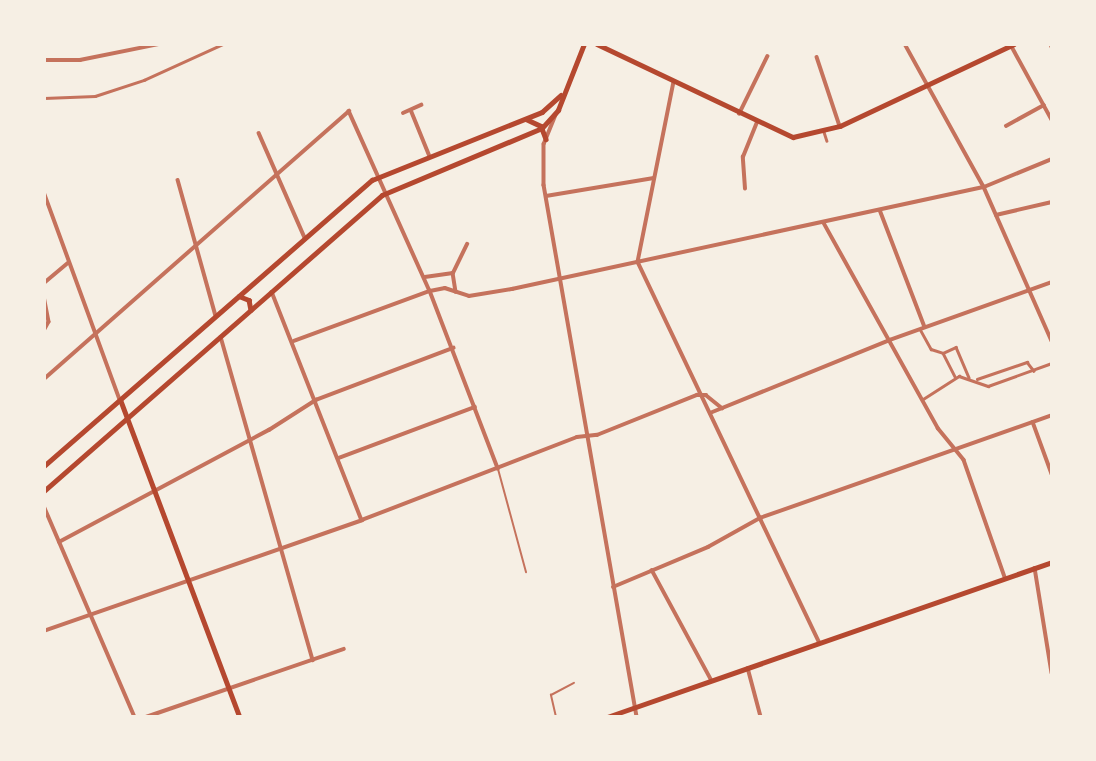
<!DOCTYPE html>
<html>
<head>
<meta charset="utf-8">
<style>
	body { margin:0 }
	#map { position:relative; width:1096px; height:761px; overflow:hidden; background:#f6efe4; font-family:"Sofia Sans Condensed",sans-serif }
	div>[style] { position:absolute }
	[style*='--x'] { left:calc(var(--x)*1px); top:calc(var(--y)*1px); width:calc(var(--w)*1px); rotate:calc(var(--a)*1deg) }
	.service>* { height:2px; margin:-1px; padding:0 1px; transform-origin:1px; border-radius:1px; background:#c5725c }
	.pedestrian>* { height:2.5px; margin:-1.25px; padding:0 1.25px; transform-origin:1.25px; border-radius:1.25px; background:#c5725c }
	.minor>* { height:3.5px; margin:-1.75px; padding:0 1.75px; transform-origin:1.75px; border-radius:1.75px; background:#c5725c }
	.tertiary>* { height:3.5px; margin:-1.75px; padding:0 1.75px; transform-origin:1.75px; border-radius:1.75px; background:#c5725c }
	.secondary>* { height:4.5px; margin:-2.25px; padding:0 2.25px; transform-origin:2.25px; border-radius:2.25px; background:#b5482f }
	.primary>* { height:5px; margin:-2.5px; padding:0 2.5px; transform-origin:2.5px; border-radius:2.5px; background:#b5482f }
	span { translate:-50% -50%; white-space:nowrap; text-align:center; line-height:1.15; -webkit-text-stroke:7px #f6efe4; paint-order:stroke }
	.frame { position:absolute; inset:0; border:46px solid #f6efe4; pointer-events:none }
</style>
</head>
<body>
<div id="map">
	<div class="service">
		<div style="--x:498;--y:469;--w:107;--a:74.8"></div>
		<div style="--x:556;--y:717;--w:23;--a:-103"></div>
		<div style="--x:551;--y:695;--w:26;--a:-28"></div>
	</div>
	<div class="pedestrian">
		<div style="--x:1050;--y:44;--w:5;--a:68"></div>
		<div style="--x:44;--y:98;--w:51;--a:-2.2"></div>
		<div style="--x:95;--y:96;--w:52;--a:-18.1"></div>
		<div style="--x:144;--y:80;--w:87;--a:-24.5"></div>
		<div style="--x:824;--y:132;--w:9;--a:72"></div>
		<div style="--x:920;--y:329;--w:23;--a:61"></div>
		<div style="--x:931;--y:349;--w:13;--a:18"></div>
		<div style="--x:943;--y:353;--w:27;--a:63"></div>
		<div style="--x:943;--y:353;--w:14;--a:-25"></div>
		<div style="--x:956;--y:347;--w:33;--a:67"></div>
		<div style="--x:977;--y:379;--w:53;--a:-18.8"></div>
		<div style="--x:1027;--y:362;--w:11;--a:52"></div>
		<div style="--x:923;--y:399;--w:43;--a:-32.6"></div>
		<div style="--x:959;--y:376;--w:31;--a:19"></div>
		<div style="--x:988;--y:386;--w:68;--a:-19.8"></div>
	</div>
	<div class="minor">
		<div style="--x:905;--y:44;--w:163;--a:61.1"></div>
		<div style="--x:984;--y:187;--w:168;--a:66.2"></div>
		<div style="--x:1011;--y:45;--w:85;--a:61.3"></div>
		<div style="--x:817;--y:57;--w:73;--a:71.6"></div>
		<div style="--x:44;--y:60;--w:36;--a:0"></div>
		<div style="--x:80;--y:60;--w:81;--a:-11.4"></div>
		<div style="--x:674;--y:82;--w:184;--a:101.3"></div>
		<div style="--x:638;--y:262;--w:422;--a:64.5"></div>
		<div style="--x:411;--y:110;--w:48;--a:67.8"></div>
		<div style="--x:403;--y:113;--w:20;--a:-24"></div>
		<div style="--x:739;--y:114;--w:64;--a:-63.8"></div>
		<div style="--x:1006;--y:126;--w:43;--a:-28.9"></div>
		<div style="--x:259;--y:133;--w:115;--a:66.3"></div>
		<div style="--x:178;--y:180;--w:141;--a:74.4"></div>
		<div style="--x:745;--y:189;--w:32;--a:-94"></div>
		<div style="--x:743;--y:157;--w:37;--a:-68"></div>
		<div style="--x:44;--y:192;--w:221;--a:69.9"></div>
		<div style="--x:546;--y:196;--w:109;--a:-9.5"></div>
		<div style="--x:880;--y:210;--w:125;--a:69"></div>
		<div style="--x:996;--y:215;--w:57;--a:-13.1"></div>
		<div style="--x:824;--y:223;--w:235;--a:60.9"></div>
		<div style="--x:938;--y:428;--w:41;--a:50.9"></div>
		<div style="--x:964;--y:460;--w:124;--a:70.7"></div>
		<div style="--x:453;--y:273;--w:32;--a:-64"></div>
		<div style="--x:453;--y:273;--w:19;--a:81"></div>
		<div style="--x:425;--y:277;--w:28;--a:-8"></div>
		<div style="--x:44;--y:283;--w:31;--a:-40"></div>
		<div style="--x:272;--y:292;--w:245;--a:68.5"></div>
		<div style="--x:44;--y:296;--w:26;--a:79"></div>
		<div style="--x:49;--y:322;--w:10;--a:119"></div>
		<div style="--x:221;--y:337;--w:336;--a:74.1"></div>
		<div style="--x:294;--y:341;--w:145;--a:-20.2"></div>
		<div style="--x:430;--y:291;--w:15;--a:-11"></div>
		<div style="--x:445;--y:288;--w:25;--a:18"></div>
		<div style="--x:469;--y:296;--w:44;--a:-9.2"></div>
		<div style="--x:512;--y:289;--w:483;--a:-12.2"></div>
		<div style="--x:984;--y:187;--w:74;--a:-22.4"></div>
		<div style="--x:44;--y:379;--w:406;--a:-41.3"></div>
		<div style="--x:349;--y:111;--w:197;--a:65.8"></div>
		<div style="--x:430;--y:291;--w:190;--a:69"></div>
		<div style="--x:710;--y:413;--w:194;--a:-22.1"></div>
		<div style="--x:890;--y:340;--w:172;--a:-19.7"></div>
		<div style="--x:1033;--y:422;--w:55;--a:69.9"></div>
		<div style="--x:339;--y:458;--w:145;--a:-20.6"></div>
		<div style="--x:44;--y:506;--w:230;--a:66.7"></div>
		<div style="--x:59;--y:542;--w:238;--a:-28.1"></div>
		<div style="--x:269;--y:430;--w:56;--a:-32.6"></div>
		<div style="--x:316;--y:400;--w:147;--a:-20.8"></div>
		<div style="--x:1035;--y:568;--w:106;--a:80.8"></div>
		<div style="--x:652;--y:570;--w:126;--a:61.6"></div>
		<div style="--x:613;--y:587;--w:103;--a:-22.8"></div>
		<div style="--x:708;--y:547;--w:60;--a:-29.1"></div>
		<div style="--x:760;--y:518;--w:310;--a:-19.4"></div>
		<div style="--x:44;--y:631;--w:337;--a:-19.2"></div>
		<div style="--x:362;--y:520;--w:230;--a:-21.1"></div>
		<div style="--x:577;--y:437;--w:20;--a:-6"></div>
		<div style="--x:597;--y:435;--w:108;--a:-21.8"></div>
		<div style="--x:697;--y:395;--w:9;--a:0"></div>
		<div style="--x:706;--y:395;--w:21;--a:39"></div>
		<div style="--x:146;--y:717;--w:209;--a:-19"></div>
	</div>
	<div class="tertiary">
		<div style="--x:556;--y:115;--w:31;--a:112"></div>
		<div style="--x:544;--y:144;--w:41;--a:90"></div>
		<div style="--x:544;--y:185;--w:540;--a:80.08"></div>
		<div style="--x:748;--y:668;--w:51;--a:75.1"></div>
	</div>
	<div class="secondary">
		<div style="--x:597;--y:44;--w:217;--a:25.4"></div>
		<div style="--x:793;--y:137;--w:48;--a:-13.2"></div>
		<div style="--x:840;--y:126;--w:192;--a:-25.2"></div>
		<div style="--x:526;--y:119;--w:17;--a:25"></div>
		<div style="--x:541;--y:126;--w:14;--a:69"></div>
		<div style="--x:239;--y:296;--w:11;--a:22"></div>
		<div style="--x:249;--y:300;--w:10;--a:79"></div>
		<div style="--x:121;--y:401;--w:338;--a:69.4"></div>
		<div style="--x:44;--y:466;--w:435;--a:-41.1"></div>
		<div style="--x:372;--y:180;--w:183;--a:-21.8"></div>
		<div style="--x:542;--y:112;--w:25;--a:-42"></div>
		<div style="--x:44;--y:491;--w:449;--a:-41.2"></div>
		<div style="--x:382;--y:195;--w:173;--a:-22.7"></div>
		<div style="--x:542;--y:128;--w:24;--a:-48"></div>
		<div style="--x:558;--y:110;--w:71;--a:-68.5"></div>
	</div>
	<div class="primary">
		<div style="--x:607;--y:717;--w:471;--a:-19.2"></div>
	</div>
	<div class="frame"></div>
</div>
</body>
</html>
